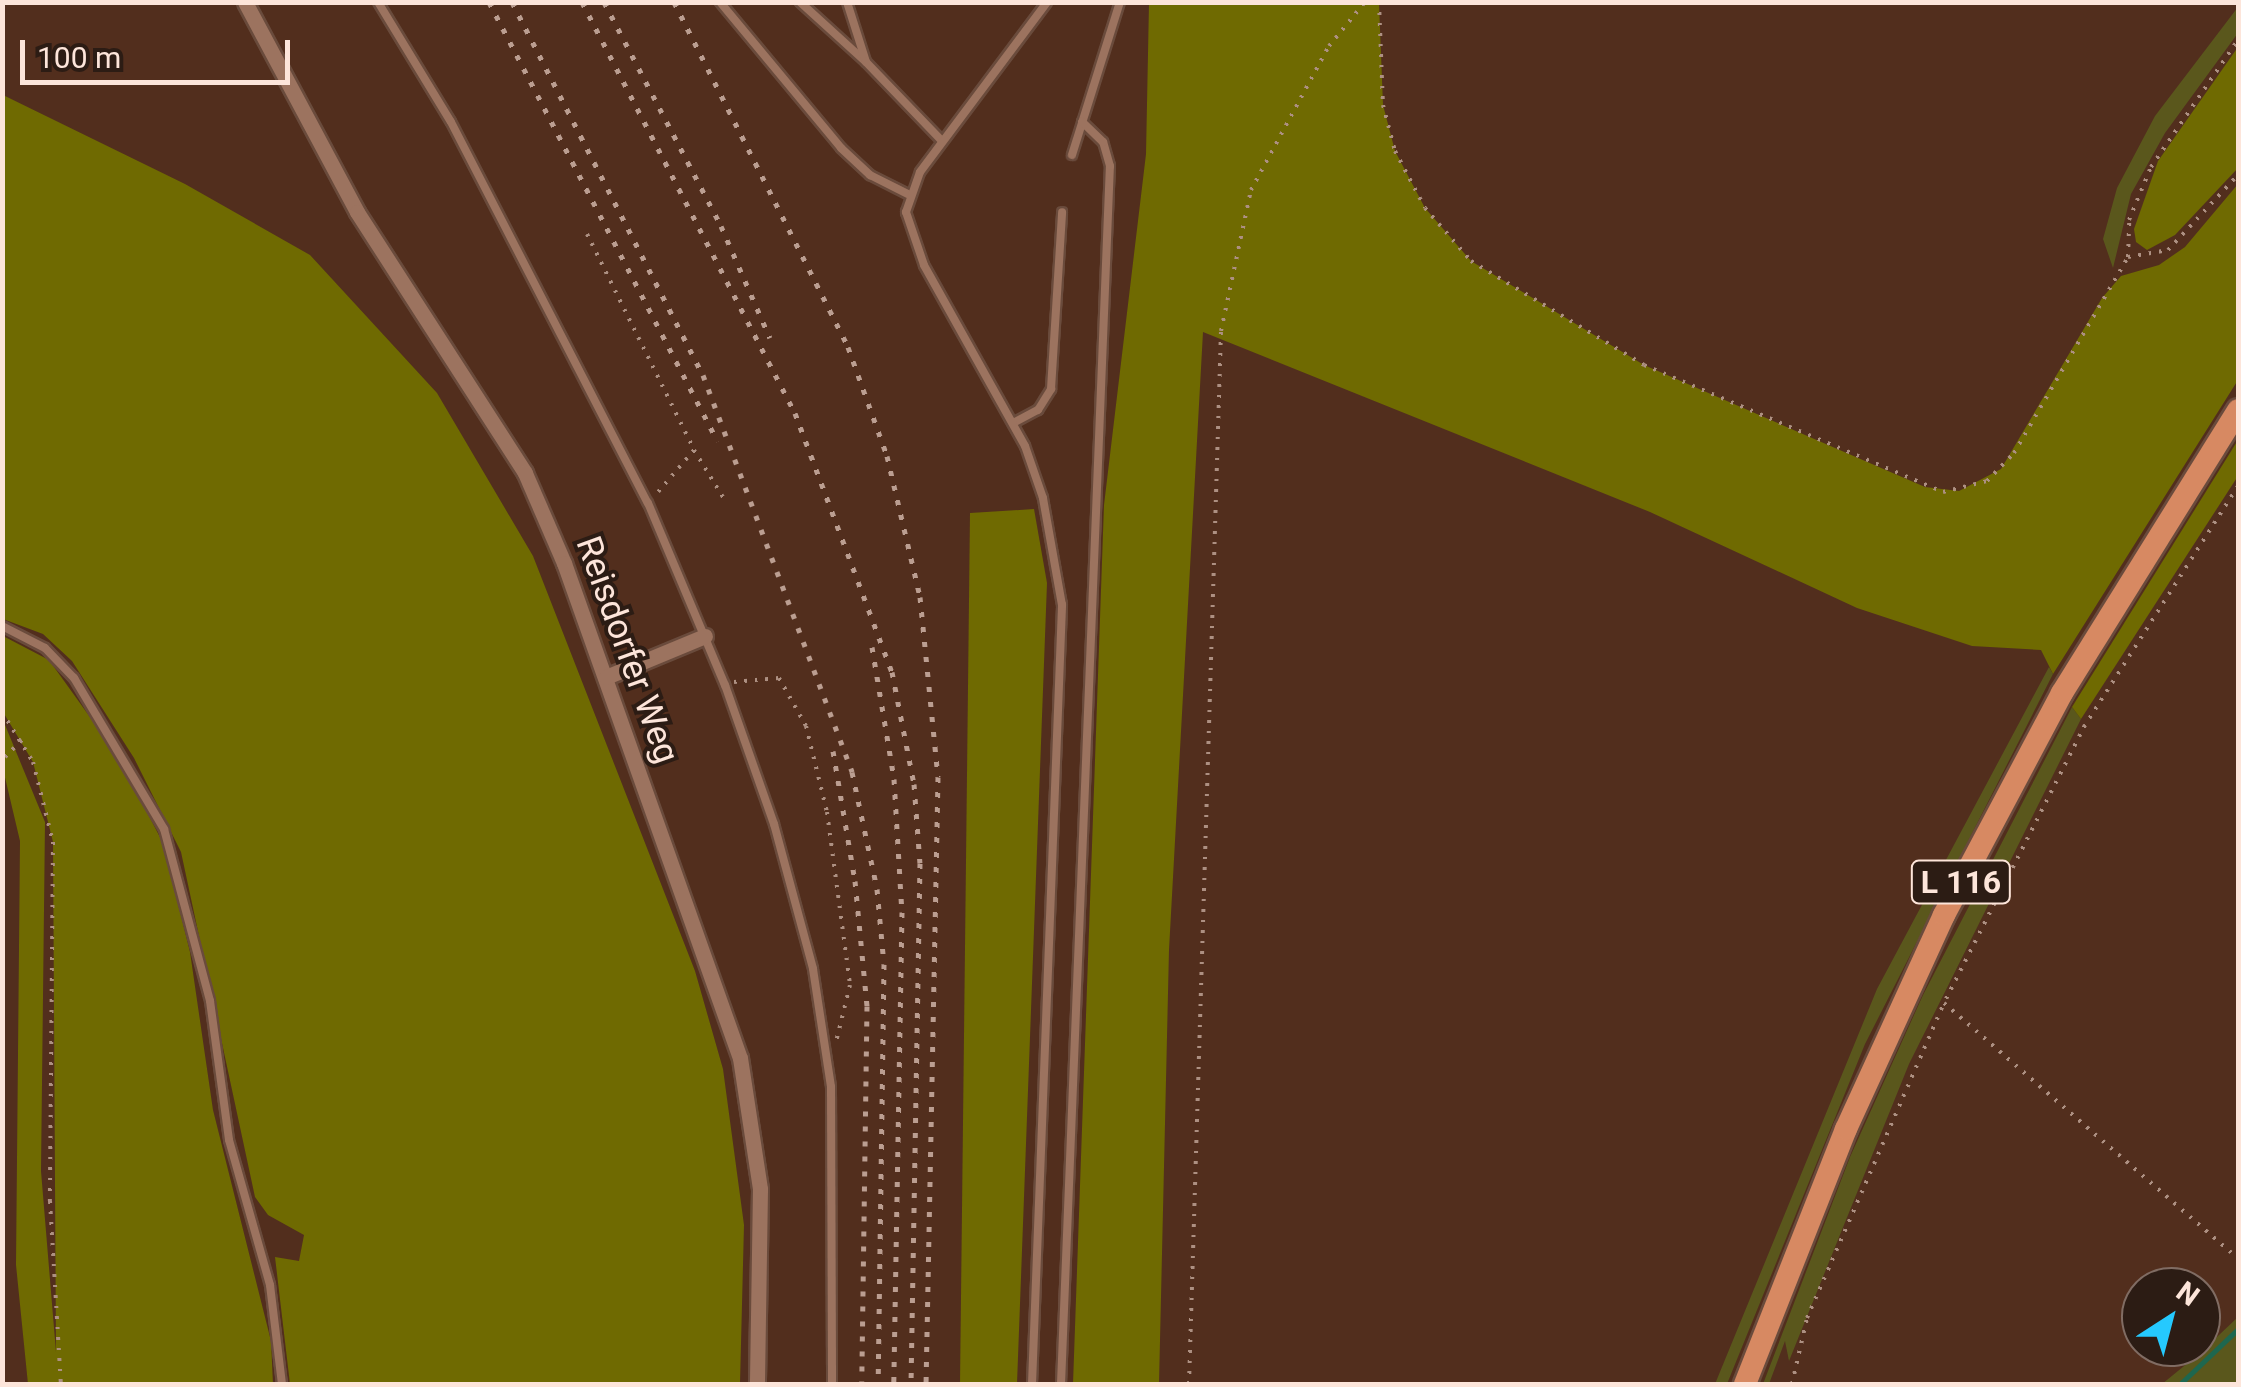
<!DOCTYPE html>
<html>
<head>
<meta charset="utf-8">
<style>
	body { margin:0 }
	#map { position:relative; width:2241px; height:1387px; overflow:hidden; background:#522e1d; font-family:Roboto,sans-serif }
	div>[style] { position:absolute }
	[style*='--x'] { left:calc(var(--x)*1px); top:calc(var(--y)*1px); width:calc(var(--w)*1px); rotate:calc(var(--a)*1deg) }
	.green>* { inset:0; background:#5a571c }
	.forest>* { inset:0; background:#6f6a01 }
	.stream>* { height:5px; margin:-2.5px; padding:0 2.5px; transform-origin:2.5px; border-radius:2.5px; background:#1e674f }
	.path>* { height:4px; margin-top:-2px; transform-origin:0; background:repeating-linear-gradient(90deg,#ad9082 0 2.5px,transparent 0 10.5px) }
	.roads { filter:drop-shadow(2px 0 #6a4b3c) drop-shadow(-2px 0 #6a4b3c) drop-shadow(0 2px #6a4b3c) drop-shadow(0 -2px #6a4b3c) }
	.service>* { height:8px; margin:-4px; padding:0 4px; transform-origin:4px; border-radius:4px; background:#9c735f }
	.minor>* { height:15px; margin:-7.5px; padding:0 7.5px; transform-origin:7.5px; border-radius:7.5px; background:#9c735f }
	.primary>* { height:22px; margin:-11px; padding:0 11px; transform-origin:11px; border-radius:11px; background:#d78962 }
	.rail>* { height:5px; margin-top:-2.5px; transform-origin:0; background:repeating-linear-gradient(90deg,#bb9e91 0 5px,transparent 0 15px) }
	span { translate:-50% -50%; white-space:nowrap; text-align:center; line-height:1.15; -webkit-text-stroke:8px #2c1c14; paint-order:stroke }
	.shield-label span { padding:2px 8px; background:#2c1c14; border:2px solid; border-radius:8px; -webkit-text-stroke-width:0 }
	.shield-label { font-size:32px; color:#fde5da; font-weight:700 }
	.street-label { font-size:35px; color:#fde5da }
	.frame { position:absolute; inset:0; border:5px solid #fde5da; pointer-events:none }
	.north { position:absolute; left:2121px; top:1267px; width:100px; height:100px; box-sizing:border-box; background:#2c1c14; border:2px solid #806c63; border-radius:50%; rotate:36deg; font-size:28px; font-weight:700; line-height:40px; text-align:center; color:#fde5da }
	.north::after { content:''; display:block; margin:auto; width:35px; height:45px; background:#25c9fe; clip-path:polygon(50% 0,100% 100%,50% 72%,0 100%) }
	.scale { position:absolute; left:20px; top:40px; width:270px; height:45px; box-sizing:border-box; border:5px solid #fde5da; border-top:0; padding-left:12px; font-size:30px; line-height:35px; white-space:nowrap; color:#fde5da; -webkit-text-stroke:8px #2c1c14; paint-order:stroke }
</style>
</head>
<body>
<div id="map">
	<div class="green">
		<div style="clip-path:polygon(2238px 7px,2238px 33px,2165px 133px,2131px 194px,2113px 268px,2103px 239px,2117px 188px,2155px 116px)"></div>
		<div style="clip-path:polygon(2049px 667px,2053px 674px,1865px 1044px,1727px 1384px,1715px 1384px,1877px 989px)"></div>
		<div style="clip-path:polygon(2072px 707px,2081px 719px,1909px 1064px,1789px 1361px,1785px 1341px,1769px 1384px,1763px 1384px,1850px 1157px,1923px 995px)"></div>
		<div style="clip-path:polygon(2238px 1317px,2238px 1384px,2162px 1384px,2200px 1353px)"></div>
	</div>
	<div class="forest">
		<div style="clip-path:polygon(1149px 3px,1379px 3px,1383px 105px,1395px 151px,1425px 208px,1471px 261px,1644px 365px,1925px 487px,1959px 491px,2001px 469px,2102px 298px,2121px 276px,2159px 265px,2185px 247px,2238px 184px,2238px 380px,2053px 674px,2041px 650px,1972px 646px,1857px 608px,1650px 512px,1203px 332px,1169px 950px,1159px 1384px,1073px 1384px,1104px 505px,1146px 154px)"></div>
		<div style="clip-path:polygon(2238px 47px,2238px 168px,2175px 235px,2147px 250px,2136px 242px,2134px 229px,2158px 161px)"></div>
		<div style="clip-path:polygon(3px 95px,185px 184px,310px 255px,437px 393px,533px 556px,695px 971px,723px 1069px,744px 1225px,740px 1384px,290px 1384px,275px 1257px,299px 1261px,304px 1235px,268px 1215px,255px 1197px,181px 852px,134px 758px,72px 661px,43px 634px,3px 619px)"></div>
		<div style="clip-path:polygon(2238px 440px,2238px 476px,2081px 719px,2072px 707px)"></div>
		<div style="clip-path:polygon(1034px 509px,1047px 583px,1017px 1384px,960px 1384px,970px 513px)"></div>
		<div style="clip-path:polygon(3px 636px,49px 660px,118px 756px,163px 843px,190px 952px,213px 1110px,271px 1341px,273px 1384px,28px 1384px,16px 1265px,20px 841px,3px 769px,3px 720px,45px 822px,41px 1171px,56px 1352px,53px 842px,33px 762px,3px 712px)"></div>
	</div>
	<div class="stream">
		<div style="--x:2180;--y:1384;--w:80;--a:-43.5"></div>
	</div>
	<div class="path">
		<div style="--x:1379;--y:2;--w:103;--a:87.8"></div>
		<div style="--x:1383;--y:105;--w:48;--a:75.4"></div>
		<div style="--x:1395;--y:151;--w:64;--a:62.2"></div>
		<div style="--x:1425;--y:208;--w:70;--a:49"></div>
		<div style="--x:1471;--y:261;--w:202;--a:31"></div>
		<div style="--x:1644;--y:365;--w:325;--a:23"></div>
		<div style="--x:1943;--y:492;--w:45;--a:-14"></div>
		<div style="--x:1987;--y:481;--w:39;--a:-46"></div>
		<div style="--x:2014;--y:453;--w:227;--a:-59.8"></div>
		<div style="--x:2128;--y:257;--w:37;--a:-88"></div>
		<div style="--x:2129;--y:220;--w:57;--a:-67.5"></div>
		<div style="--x:2151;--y:167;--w:154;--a:-55.6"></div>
		<div style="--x:587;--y:234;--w:241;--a:63.6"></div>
		<div style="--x:694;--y:450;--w:55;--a:130.6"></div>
		<div style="--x:2128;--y:257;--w:41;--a:-9.9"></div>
		<div style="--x:2168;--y:250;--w:103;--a:-47"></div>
		<div style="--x:694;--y:450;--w:61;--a:58.4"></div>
		<div style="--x:2238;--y:486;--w:284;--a:122.6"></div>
		<div style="--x:2085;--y:725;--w:312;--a:116.9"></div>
		<div style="--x:1944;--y:1003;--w:390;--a:41"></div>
		<div style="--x:734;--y:682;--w:45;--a:-5.1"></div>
		<div style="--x:779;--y:678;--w:55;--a:60.6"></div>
		<div style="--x:806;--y:726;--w:89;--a:76.3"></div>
		<div style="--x:827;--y:812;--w:175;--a:82.4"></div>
		<div style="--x:850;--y:985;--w:59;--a:103.8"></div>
		<div style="--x:2;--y:712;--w:59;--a:58.2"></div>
		<div style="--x:33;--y:762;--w:82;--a:76"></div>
		<div style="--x:53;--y:842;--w:359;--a:90.5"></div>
		<div style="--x:50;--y:1201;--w:183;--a:86.6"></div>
		<div style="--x:5;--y:757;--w:24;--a:-45"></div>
		<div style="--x:1189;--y:1384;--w:1053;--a:-88.26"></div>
		<div style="--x:1221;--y:331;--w:144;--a:-78"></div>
		<div style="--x:1251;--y:190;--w:164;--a:-61.6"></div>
		<div style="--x:1329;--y:46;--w:57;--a:-50.7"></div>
		<div style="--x:1792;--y:1384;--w:68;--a:-77.2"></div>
		<div style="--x:1807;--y:1318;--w:341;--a:-66.5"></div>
	</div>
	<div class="roads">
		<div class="service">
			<div style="--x:378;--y:2;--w:140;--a:58.7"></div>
			<div style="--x:451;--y:122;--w:429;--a:62.7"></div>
			<div style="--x:648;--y:503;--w:198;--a:67.1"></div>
			<div style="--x:725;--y:685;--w:147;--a:70.6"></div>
			<div style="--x:774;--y:824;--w:150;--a:74.9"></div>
			<div style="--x:813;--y:969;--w:119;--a:81.3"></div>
			<div style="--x:831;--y:1087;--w:297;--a:89.8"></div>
			<div style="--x:720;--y:2;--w:190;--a:50.3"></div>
			<div style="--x:841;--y:148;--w:40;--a:43"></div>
			<div style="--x:870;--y:175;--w:42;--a:26.6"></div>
			<div style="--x:800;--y:2;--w:89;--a:42.3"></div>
			<div style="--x:847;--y:2;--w:63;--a:72.4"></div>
			<div style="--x:866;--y:62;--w:110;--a:46.1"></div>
			<div style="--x:1072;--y:155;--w:160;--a:-72.6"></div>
			<div style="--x:1015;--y:422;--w:26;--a:-28"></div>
			<div style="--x:1038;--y:410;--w:25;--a:-58"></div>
			<div style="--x:1051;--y:389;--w:177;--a:-86.4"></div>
			<div style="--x:2;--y:626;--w:48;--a:27.1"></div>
			<div style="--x:45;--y:648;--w:42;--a:46"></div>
			<div style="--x:74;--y:678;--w:176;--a:59.2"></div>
			<div style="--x:164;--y:829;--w:178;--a:75"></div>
			<div style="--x:210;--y:1001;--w:140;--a:82.2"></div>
			<div style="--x:229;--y:1140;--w:151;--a:74.2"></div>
			<div style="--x:270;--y:1285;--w:100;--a:83.1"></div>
			<div style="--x:1032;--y:1384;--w:780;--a:-87.79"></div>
			<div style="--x:1062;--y:605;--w:109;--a:-100.1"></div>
			<div style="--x:1043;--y:498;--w:55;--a:-109.1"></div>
			<div style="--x:1025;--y:446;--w:207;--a:-119.2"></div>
			<div style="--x:924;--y:265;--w:56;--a:-108.8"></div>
			<div style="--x:906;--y:212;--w:42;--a:-70.7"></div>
			<div style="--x:920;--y:172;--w:212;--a:-53.2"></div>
			<div style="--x:1061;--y:1384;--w:1219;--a:-87.7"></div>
			<div style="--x:1110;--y:166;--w:25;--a:-106"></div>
			<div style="--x:1103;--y:142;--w:29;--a:-136"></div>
		</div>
		<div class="minor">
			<div style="--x:245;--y:2;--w:238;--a:61.9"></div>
			<div style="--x:357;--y:212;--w:310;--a:57.2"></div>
			<div style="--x:525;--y:473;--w:98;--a:66.6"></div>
			<div style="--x:564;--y:563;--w:525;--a:70.43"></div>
			<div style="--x:740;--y:1058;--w:133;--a:81.3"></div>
			<div style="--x:760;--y:1189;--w:195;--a:90.9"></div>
			<div style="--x:606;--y:677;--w:107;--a:-22.5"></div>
		</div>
		<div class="primary">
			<div style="--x:1745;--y:1384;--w:274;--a:-68.4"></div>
			<div style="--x:1846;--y:1129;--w:235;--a:-65.4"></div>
			<div style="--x:1944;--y:915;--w:251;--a:-62"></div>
			<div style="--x:2062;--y:693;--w:333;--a:-58.1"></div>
		</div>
	</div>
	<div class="rail">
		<div style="--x:489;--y:2;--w:495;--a:62.5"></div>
		<div style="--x:512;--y:2;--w:419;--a:62.9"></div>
		<div style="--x:703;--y:375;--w:424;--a:69.4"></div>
		<div style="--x:852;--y:772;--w:120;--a:77.9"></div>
		<div style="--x:877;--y:889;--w:75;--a:84.7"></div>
		<div style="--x:884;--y:964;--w:420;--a:90.8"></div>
		<div style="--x:582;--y:2;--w:463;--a:62.6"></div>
		<div style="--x:795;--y:413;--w:277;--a:69.5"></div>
		<div style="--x:892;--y:672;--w:114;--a:78.9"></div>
		<div style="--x:914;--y:784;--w:79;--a:85.7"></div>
		<div style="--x:920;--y:863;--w:521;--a:90.99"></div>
		<div style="--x:604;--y:2;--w:253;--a:62.4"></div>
		<div style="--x:721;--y:226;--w:122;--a:66.4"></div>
		<div style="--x:674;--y:2;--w:386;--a:63.2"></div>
		<div style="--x:848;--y:347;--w:116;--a:70.3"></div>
		<div style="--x:887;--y:456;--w:145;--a:76.8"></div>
		<div style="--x:920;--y:597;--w:181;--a:84.3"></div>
		<div style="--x:938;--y:777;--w:607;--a:91.13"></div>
		<div style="--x:872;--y:647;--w:134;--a:80.5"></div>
		<div style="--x:894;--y:779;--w:133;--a:86.6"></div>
		<div style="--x:902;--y:912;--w:472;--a:91"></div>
		<div style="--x:833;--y:751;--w:132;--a:80.4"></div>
		<div style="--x:855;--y:881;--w:126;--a:84.5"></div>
		<div style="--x:867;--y:1006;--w:378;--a:90.8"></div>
	</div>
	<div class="shield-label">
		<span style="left:1961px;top:882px">L 116</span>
	</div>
	<div class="street-label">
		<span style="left:627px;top:650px;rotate:70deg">Reisdorfer Weg</span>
	</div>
	<div class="frame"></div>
	<div class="north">N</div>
	<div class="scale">100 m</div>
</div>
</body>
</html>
